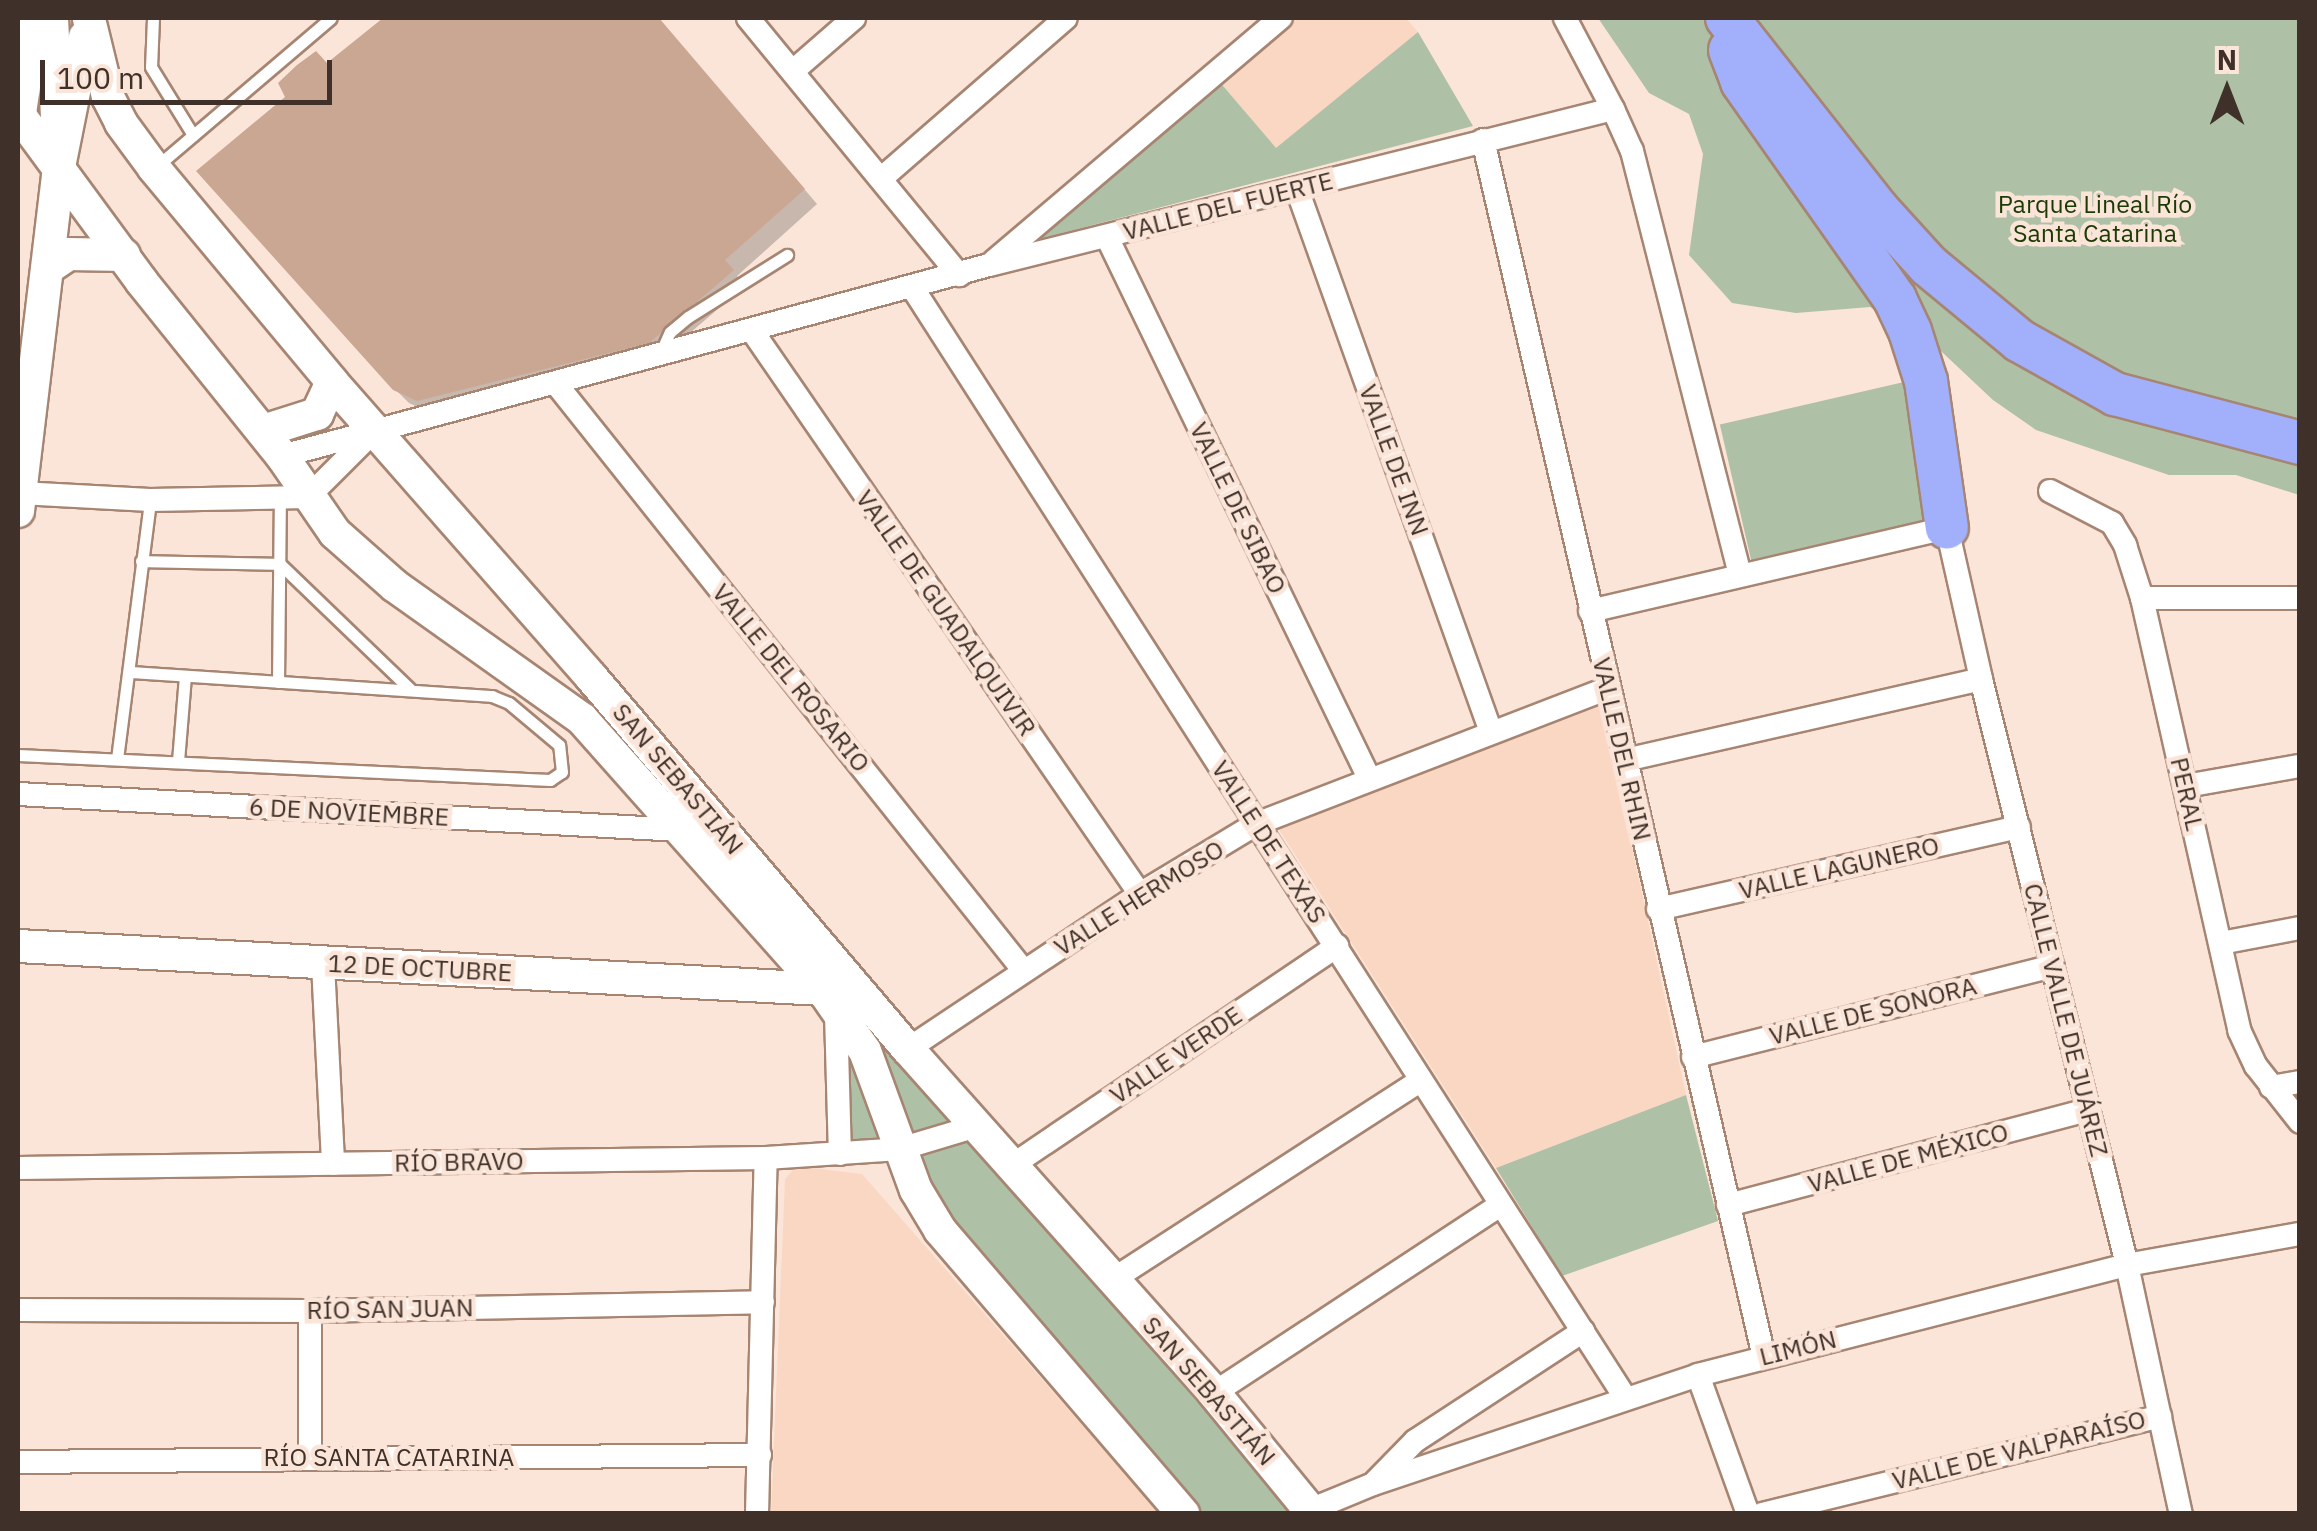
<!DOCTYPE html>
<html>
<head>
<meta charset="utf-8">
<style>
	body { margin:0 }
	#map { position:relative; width:2317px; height:1531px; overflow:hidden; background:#fbe5d9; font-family:"IBM Plex Sans",sans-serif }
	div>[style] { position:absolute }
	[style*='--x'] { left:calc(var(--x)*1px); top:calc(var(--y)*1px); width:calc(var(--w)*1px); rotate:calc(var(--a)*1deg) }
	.built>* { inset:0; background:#fad7c3 }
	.green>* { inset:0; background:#aec0a5; transform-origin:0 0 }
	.shadow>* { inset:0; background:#0003 }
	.building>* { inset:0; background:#caa793 }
	.roads { filter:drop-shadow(2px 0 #a68572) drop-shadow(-2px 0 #a68572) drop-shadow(0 2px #a68572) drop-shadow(0 -2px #a68572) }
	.lane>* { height:11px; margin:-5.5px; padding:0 5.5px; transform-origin:5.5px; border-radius:5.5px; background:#fff }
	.street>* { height:22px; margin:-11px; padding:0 11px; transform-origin:11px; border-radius:11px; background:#fff }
	.secondary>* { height:32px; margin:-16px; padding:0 16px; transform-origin:16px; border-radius:16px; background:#fff }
	.highway>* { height:42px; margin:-21px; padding:0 21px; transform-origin:21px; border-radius:21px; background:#a2affa }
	span { translate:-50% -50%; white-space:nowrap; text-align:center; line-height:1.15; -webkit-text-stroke:9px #fbe5d9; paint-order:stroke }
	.park-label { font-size:25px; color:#1a3b03 }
	.street-label { font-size:25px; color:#3f3129 }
	.frame { position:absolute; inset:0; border:20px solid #3f3129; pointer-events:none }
	.north { position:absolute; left:2177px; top:40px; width:100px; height:100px; -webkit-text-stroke:8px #fbe5d9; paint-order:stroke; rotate:0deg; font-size:28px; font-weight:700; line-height:40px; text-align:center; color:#3f3129 }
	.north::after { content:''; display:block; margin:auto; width:35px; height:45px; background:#3f3129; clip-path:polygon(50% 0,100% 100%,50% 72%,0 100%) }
	.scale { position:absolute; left:40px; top:60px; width:292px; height:45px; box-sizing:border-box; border:5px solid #3f3129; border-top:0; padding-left:12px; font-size:30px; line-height:35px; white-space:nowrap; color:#3f3129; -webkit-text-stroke:8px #fbe5d9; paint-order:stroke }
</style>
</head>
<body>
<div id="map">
	<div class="built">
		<div style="clip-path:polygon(1293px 18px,1406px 18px,1418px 32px,1276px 149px,1218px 80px)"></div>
		<div style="clip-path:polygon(1601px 706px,1686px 1095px,1496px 1168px,1278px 828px)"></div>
		<div style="clip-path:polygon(796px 1166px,862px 1174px,1159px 1513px,771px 1514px,785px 1179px)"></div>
	</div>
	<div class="green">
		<div style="clip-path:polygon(1598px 18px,2299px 18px,2299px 495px,2236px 475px,2169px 475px,2036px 430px,1993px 400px,1927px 338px,1870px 307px,1796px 313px,1732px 303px,1689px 255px,1703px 154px,1689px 114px,1649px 93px)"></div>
		<div style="clip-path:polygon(1418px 32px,1473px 126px,1020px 244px,1218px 80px,1276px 148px)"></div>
		<div style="left:1904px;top:382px;width:139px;height:189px;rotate:77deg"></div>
		<div style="clip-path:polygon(859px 991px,1313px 1513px,1184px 1513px,960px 1255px,900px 1150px,840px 1154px,836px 1006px)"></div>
		<div style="clip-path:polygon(1686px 1095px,1718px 1221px,1562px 1276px,1496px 1168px)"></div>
	</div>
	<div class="shadow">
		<div style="clip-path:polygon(386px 18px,658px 18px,817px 204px,737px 276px,746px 285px,663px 356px,433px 414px,409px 403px,394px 388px,328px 66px)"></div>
	</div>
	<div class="building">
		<div style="clip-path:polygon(383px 18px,659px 18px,805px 189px,725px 260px,734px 270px,649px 343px,417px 401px,393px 390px,196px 171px,285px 97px,278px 83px,297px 65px,316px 51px,327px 63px)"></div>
	</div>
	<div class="roads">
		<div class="lane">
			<div style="--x:153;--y:18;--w:49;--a:92.3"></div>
			<div style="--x:151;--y:67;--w:80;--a:58.3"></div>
			<div style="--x:157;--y:166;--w:228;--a:-40.4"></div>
			<div style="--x:660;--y:354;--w:24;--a:-66"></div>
			<div style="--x:670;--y:332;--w:23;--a:-40"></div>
			<div style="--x:688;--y:317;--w:117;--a:-32.1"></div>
			<div style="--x:141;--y:561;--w:139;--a:1.2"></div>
			<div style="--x:280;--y:564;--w:180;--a:43.9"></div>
			<div style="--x:278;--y:682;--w:182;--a:-89.4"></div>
			<div style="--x:18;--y:755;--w:533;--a:2.69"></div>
			<div style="--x:550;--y:780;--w:14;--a:-34"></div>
			<div style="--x:562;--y:772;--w:27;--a:-96"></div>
			<div style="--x:559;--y:745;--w:65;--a:-140"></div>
			<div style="--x:509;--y:703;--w:18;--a:-158"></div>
			<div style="--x:492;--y:696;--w:364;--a:-176.2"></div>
			<div style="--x:117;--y:759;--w:261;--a:-82.7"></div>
			<div style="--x:178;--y:761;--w:85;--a:-85.3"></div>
		</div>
		<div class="street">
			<div style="--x:748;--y:18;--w:333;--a:50.6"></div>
			<div style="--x:1565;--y:18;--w:103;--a:62.2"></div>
			<div style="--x:793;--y:71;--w:81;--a:-41"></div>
			<div style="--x:1483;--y:140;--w:1249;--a:77"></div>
			<div style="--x:883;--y:177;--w:242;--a:-41"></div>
			<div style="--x:1297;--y:189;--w:577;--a:70.34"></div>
			<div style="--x:1107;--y:237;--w:601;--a:64.16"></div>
			<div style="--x:994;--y:261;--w:376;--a:-40.3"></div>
			<div style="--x:912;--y:287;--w:1319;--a:57.29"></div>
			<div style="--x:753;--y:332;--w:682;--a:55.45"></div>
			<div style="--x:557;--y:385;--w:749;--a:51.45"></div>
			<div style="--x:282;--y:456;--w:732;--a:-15.12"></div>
			<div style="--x:989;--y:265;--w:643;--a:-14.04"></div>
			<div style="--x:1613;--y:109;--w:46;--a:65.7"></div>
			<div style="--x:1632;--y:151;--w:437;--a:75.7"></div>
			<div style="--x:2050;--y:491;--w:70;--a:27.3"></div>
			<div style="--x:2112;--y:523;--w:26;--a:59"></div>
			<div style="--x:2125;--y:545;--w:56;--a:72.2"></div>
			<div style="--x:2142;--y:598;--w:443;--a:77.3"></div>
			<div style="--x:2239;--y:1030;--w:40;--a:65"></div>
			<div style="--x:2256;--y:1066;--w:71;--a:51.8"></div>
			<div style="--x:20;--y:493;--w:130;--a:3.1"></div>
			<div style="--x:150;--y:500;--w:158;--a:-1.1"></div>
			<div style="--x:308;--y:497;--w:92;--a:-45"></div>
			<div style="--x:2142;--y:598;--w:158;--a:0"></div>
			<div style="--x:1590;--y:611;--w:367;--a:-13.1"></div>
			<div style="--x:1947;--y:528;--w:155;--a:77.3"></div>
			<div style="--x:1981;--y:679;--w:604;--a:76.01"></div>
			<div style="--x:2127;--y:1265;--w:255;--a:77.8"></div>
			<div style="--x:1625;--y:760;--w:365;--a:-12.8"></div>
			<div style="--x:2186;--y:786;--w:116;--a:-10"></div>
			<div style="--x:18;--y:794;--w:664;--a:3.11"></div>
			<div style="--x:1658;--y:909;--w:370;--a:-12.8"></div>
			<div style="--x:2221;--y:943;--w:80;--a:-10.8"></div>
			<div style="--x:323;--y:964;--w:200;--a:87.1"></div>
			<div style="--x:836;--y:1013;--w:141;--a:88.4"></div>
			<div style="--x:908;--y:1049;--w:279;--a:-33.7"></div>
			<div style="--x:1140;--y:894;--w:135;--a:-31.1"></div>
			<div style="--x:1256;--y:824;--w:378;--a:-21.1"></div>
			<div style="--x:1693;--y:1057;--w:371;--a:-14.2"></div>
			<div style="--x:2271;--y:1087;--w:29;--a:-10"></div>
			<div style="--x:1014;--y:1164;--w:390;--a:-34"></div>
			<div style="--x:18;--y:1168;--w:748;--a:-0.77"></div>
			<div style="--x:766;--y:1158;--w:134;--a:-3.8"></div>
			<div style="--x:900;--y:1149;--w:84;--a:-16.7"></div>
			<div style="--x:1728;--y:1205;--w:371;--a:-14.8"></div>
			<div style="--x:1112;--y:1280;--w:367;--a:-32.9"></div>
			<div style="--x:18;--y:1310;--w:292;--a:0.2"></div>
			<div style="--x:310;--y:1311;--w:453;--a:-1.1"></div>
			<div style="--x:310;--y:1311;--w:146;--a:90"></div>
			<div style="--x:1698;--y:1375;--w:148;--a:70.2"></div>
			<div style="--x:1214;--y:1393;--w:342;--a:-33.3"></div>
			<div style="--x:18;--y:1462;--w:742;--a:-0.54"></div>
			<div style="--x:1376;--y:1481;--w:56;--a:-45.7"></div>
			<div style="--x:1415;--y:1441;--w:201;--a:-33.2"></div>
			<div style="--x:1310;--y:1510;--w:68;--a:-22.4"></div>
			<div style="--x:1373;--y:1484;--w:343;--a:-18.5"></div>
			<div style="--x:1698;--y:1375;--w:443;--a:-14.4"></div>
			<div style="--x:2127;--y:1265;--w:176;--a:-10.2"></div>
			<div style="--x:757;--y:1514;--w:356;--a:-88.6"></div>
			<div style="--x:1762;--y:1514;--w:410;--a:-13.8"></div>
		</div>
		<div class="secondary">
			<div style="--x:52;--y:18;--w:100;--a:87.1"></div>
			<div style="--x:89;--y:19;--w:80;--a:76.3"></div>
			<div style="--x:108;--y:97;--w:29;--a:63"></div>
			<div style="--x:121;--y:123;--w:56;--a:53.7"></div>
			<div style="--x:154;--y:168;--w:278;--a:50.2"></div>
			<div style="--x:332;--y:382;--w:394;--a:48.7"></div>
			<div style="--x:592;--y:678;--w:487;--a:49.6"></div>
			<div style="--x:908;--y:1049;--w:460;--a:48.3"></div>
			<div style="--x:1214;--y:1393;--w:156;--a:50.7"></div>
			<div style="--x:18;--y:113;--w:210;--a:53.7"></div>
			<div style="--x:142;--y:282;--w:223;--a:51.2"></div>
			<div style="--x:282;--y:456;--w:93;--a:55.5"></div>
			<div style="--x:335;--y:533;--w:80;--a:41.5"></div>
			<div style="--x:395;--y:586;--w:229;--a:35.4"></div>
			<div style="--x:582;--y:719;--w:361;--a:48.4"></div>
			<div style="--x:822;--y:989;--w:75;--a:55.3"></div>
			<div style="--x:865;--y:1051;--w:148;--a:69.9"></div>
			<div style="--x:916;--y:1190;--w:47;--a:59"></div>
			<div style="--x:940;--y:1230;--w:374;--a:49.4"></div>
			<div style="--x:18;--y:127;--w:110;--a:-81.6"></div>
			<div style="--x:48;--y:268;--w:25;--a:-34"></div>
			<div style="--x:69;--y:254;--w:55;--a:1"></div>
			<div style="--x:263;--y:431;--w:57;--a:-17.5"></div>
			<div style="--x:317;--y:414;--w:35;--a:-65"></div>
			<div style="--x:18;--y:511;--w:346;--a:-83.2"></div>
			<div style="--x:59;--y:167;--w:133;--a:-78.7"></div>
			<div style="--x:18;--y:946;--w:805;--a:3.06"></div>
		</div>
		<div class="highway">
			<div style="--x:1727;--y:18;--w:244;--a:51.8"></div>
			<div style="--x:1878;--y:210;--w:74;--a:47.7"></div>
			<div style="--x:1928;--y:265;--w:119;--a:39.6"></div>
			<div style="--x:2020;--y:341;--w:109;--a:29.2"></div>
			<div style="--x:2115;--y:394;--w:191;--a:14.8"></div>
			<div style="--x:1730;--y:50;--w:34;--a:69"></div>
			<div style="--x:1742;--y:82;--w:266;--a:54.8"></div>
			<div style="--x:1895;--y:299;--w:35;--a:65"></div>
			<div style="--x:1910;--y:331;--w:52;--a:72.3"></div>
			<div style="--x:1926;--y:381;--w:148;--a:81.9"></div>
		</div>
	</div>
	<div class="park-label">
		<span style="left:2095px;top:219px">Parque Lineal Río<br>Santa Catarina</span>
	</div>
	<div class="street-label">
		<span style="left:1228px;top:206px;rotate:-14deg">VALLE DEL FUERTE</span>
		<span style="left:1394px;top:460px;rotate:70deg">VALLE DE INN</span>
		<span style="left:1238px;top:508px;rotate:64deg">VALLE DE SIBAO</span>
		<span style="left:946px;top:613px;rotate:55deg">VALLE DE GUADALQUIVIR</span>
		<span style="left:791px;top:678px;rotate:51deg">VALLE DEL ROSARIO</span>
		<span style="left:1622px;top:749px;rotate:77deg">VALLE DEL RHIN</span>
		<span style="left:678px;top:779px;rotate:50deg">SAN SEBASTIÁN</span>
		<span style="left:2187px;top:794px;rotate:77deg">PERAL</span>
		<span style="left:349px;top:812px;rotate:3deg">6 DE NOVIEMBRE</span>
		<span style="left:1269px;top:842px;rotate:57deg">VALLE DE TEXAS</span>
		<span style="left:1839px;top:868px;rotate:-13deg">VALLE LAGUNERO</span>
		<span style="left:1139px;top:898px;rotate:-32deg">VALLE HERMOSO</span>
		<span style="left:420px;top:968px;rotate:3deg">12 DE OCTUBRE</span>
		<span style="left:1873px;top:1011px;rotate:-14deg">VALLE DE SONORA</span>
		<span style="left:2066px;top:1020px;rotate:76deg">CALLE VALLE DE JUÁREZ</span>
		<span style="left:1176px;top:1055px;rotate:-34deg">VALLE VERDE</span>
		<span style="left:1908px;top:1158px;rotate:-15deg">VALLE DE MÉXICO</span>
		<span style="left:459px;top:1162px;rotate:-1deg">RÍO BRAVO</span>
		<span style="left:390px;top:1309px;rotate:-1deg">RÍO SAN JUAN</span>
		<span style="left:1798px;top:1348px;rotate:-14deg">LIMÓN</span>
		<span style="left:1209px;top:1391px;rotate:49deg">SAN SEBASTIÁN</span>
		<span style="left:2019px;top:1450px;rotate:-14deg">VALLE DE VALPARAÍSO</span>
		<span style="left:389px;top:1457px">RÍO SANTA CATARINA</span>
	</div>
	<div class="frame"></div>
	<div class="north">N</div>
	<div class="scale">100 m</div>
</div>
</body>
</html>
